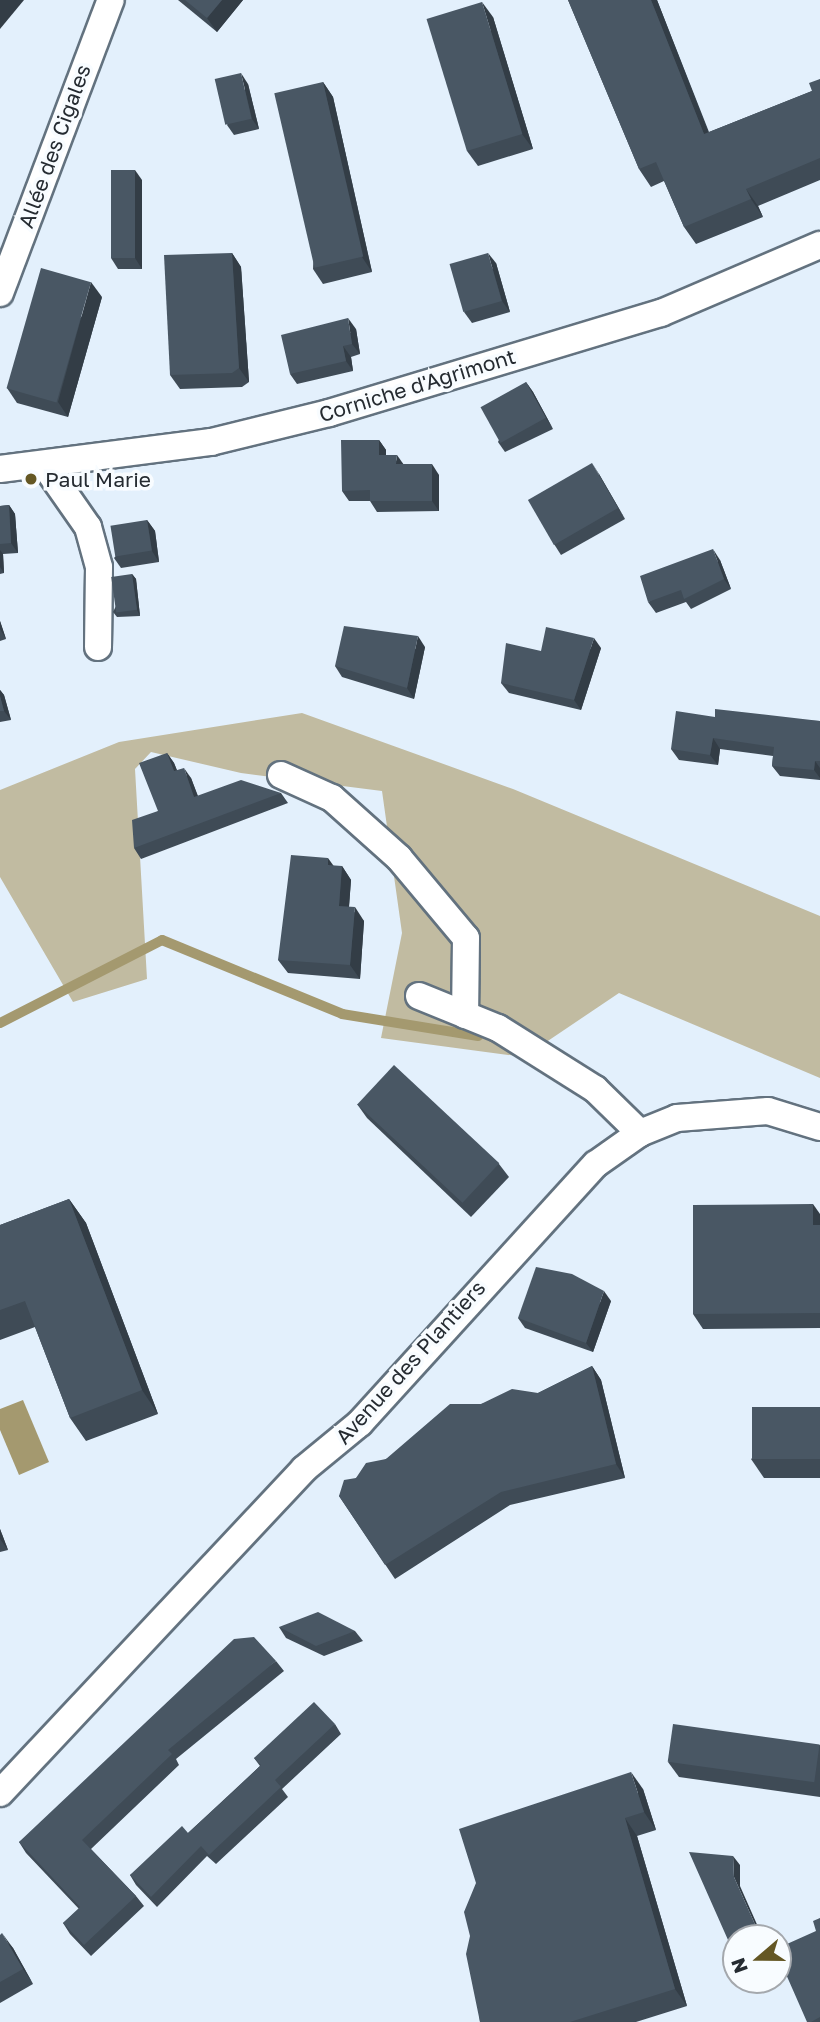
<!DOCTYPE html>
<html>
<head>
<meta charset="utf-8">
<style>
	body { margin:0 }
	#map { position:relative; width:820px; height:2022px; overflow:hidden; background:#e3f0fc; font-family:"Golos Text",sans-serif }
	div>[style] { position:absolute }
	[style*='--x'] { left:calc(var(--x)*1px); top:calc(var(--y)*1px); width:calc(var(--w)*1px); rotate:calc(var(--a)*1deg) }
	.green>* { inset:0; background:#c1bba1 }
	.water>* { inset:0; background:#a4996f }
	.stream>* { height:10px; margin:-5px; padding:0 5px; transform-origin:5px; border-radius:5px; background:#a4996f }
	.roads { filter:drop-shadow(2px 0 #63727f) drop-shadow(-2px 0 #63727f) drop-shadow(0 2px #63727f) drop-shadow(0 -2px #63727f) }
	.minor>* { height:26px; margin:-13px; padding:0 13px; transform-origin:13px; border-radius:13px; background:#fff }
	.wall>* { inset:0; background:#3f4b56 }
	.shaded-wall>* { inset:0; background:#333d46 }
	.building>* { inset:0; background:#495764; transform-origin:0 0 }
	.dots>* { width:19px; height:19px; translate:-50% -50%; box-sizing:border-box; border:4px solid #f8fcff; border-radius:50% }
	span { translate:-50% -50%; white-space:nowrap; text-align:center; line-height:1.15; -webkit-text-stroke:7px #f8fcff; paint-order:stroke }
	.street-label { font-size:21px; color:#252b31 }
	.poi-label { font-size:21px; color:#252b31 }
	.left { translate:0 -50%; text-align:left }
	.north { position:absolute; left:722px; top:1924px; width:70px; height:70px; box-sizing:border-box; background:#f8fcff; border:2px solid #a4a8ad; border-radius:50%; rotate:250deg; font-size:19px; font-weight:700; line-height:28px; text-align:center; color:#252b31 }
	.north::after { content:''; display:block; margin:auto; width:24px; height:32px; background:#645724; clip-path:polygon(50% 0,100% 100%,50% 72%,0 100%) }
</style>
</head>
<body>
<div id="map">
	<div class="green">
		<div style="clip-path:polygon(302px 713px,513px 789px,820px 916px,820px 1078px,619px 993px,524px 1057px,381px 1038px,402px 933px,382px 791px,241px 773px,151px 752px,135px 769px,147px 979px,73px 1002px,0 877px,0 790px,119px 742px)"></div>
	</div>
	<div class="water">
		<div style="clip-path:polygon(23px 1400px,49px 1462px,19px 1475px,0 1430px,0 1409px)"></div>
	</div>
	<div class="stream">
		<div style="--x:0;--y:1023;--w:182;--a:-27.1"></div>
		<div style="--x:162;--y:940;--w:195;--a:22.3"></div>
		<div style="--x:342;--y:1014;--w:138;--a:9.2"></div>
	</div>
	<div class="roads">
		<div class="minor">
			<div style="--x:0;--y:293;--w:313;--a:-69.3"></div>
			<div style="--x:44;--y:464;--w:77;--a:55.1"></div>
			<div style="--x:88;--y:527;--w:41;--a:74.6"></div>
			<div style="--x:99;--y:567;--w:80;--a:90.7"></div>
			<div style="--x:0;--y:469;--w:213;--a:-7.3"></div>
			<div style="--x:211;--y:442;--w:122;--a:-13.8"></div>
			<div style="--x:329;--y:413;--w:347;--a:-16.8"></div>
			<div style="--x:661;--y:313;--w:173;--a:-23.2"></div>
			<div style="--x:281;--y:775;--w:56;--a:24.3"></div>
			<div style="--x:332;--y:798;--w:90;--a:41.8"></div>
			<div style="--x:399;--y:858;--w:104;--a:50.1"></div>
			<div style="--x:466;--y:938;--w:77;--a:90.7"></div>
			<div style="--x:419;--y:996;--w:85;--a:22.1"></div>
			<div style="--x:498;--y:1028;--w:115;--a:32.2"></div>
			<div style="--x:595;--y:1089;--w:63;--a:44.4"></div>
			<div style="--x:0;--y:1793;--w:444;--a:-46.8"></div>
			<div style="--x:304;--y:1469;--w:72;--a:-39.4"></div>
			<div style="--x:360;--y:1423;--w:350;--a:-47.7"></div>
			<div style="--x:596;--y:1164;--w:54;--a:-35.2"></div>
			<div style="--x:640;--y:1133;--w:40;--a:-22"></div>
			<div style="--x:677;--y:1118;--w:91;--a:-4.4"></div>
			<div style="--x:768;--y:1111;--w:54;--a:17.1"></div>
		</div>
	</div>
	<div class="wall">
		<div style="clip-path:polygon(178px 0,243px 0,217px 32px)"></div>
		<div style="clip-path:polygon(568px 0,657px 0,709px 132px,812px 91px,820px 79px,820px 180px,758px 206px,763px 217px,696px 244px,684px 227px,664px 181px,651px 187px,639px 169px)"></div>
		<div style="clip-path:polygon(493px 17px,533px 149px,478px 166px,467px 151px)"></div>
		<div style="clip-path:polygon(323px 82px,333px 97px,372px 272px,323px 284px,313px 269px)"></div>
		<div style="clip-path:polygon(248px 84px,259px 129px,234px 135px,227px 125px)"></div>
		<div style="clip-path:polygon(142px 180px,142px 269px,118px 269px,111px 258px)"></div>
		<div style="clip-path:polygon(232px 253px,241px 267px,249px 382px,242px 387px,180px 389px,170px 375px)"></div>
		<div style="clip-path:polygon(496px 263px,510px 312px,472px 323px,464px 312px)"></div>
		<div style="clip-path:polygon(102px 297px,68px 417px,17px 403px,7px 388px)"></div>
		<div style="clip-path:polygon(356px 329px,360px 354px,351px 357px,353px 371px,297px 384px,290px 374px)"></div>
		<div style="clip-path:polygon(526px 382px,533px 392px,553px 429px,505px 452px,498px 442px)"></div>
		<div style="clip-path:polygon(379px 440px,386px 450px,386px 455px,403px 464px,439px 475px,439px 511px,377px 512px,370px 501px,349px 501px,342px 491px)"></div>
		<div style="clip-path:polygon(599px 474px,625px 519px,561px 555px,554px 544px)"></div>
		<div style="clip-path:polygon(9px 505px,15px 514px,18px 553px,3px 554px,4px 573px,0 574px,0 506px)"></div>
		<div style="clip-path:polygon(147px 520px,155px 531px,159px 562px,121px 568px,114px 558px)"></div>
		<div style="clip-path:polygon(720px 560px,731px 589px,691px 609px,686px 602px,656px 613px,648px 602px)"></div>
		<div style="clip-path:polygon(132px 574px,136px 579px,140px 616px,117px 617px,113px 612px)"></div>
		<div style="clip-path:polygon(0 621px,6px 639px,0 641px)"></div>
		<div style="clip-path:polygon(425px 647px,414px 699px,342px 677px,335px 666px)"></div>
		<div style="clip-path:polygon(601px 648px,581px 710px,509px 693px,501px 683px,541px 651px)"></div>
		<div style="clip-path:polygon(0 690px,4px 695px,11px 720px,0 722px)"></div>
		<div style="clip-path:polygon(715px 717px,820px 721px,820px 780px,780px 776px,772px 766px,773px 756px,720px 749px,718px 765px,679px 760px,671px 749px)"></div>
		<div style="clip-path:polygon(167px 753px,174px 763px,177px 770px,191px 778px,198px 796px,281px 793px,288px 803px,141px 859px,134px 848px,158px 811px)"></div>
		<div style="clip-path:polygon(334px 866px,342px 866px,351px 880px,349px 907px,364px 921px,360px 979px,288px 973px,278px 960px)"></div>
		<div style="clip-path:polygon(357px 1104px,499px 1164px,509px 1177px,471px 1217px,367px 1118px)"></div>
		<div style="clip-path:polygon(69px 1199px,86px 1223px,158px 1414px,86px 1441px,70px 1418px,35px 1327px,0 1340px,0 1225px)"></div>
		<div style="clip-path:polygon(820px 1214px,820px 1328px,703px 1329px,693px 1314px)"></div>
		<div style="clip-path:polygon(611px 1301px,593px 1352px,525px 1328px,518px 1318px)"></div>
		<div style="clip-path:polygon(592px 1366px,601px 1380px,625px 1478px,510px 1505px,395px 1579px,339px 1496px,356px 1478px,386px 1459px,481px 1404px,538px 1393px)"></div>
		<div style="clip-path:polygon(820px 1407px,820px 1478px,764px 1478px,751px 1459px)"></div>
		<div style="clip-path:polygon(0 1529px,8px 1550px,0 1552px)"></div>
		<div style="clip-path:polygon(279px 1627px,355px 1631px,363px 1641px,324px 1656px,286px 1638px)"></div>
		<div style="clip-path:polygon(276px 1661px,284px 1671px,176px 1759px,179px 1765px,91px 1849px,136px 1896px,144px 1906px,91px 1956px,70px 1934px,63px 1923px,79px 1909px,26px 1853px,19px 1842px)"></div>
		<div style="clip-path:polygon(335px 1724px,341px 1734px,282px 1789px,288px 1797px,216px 1864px,207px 1856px,157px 1907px,136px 1885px,130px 1875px,188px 1833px,260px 1766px,254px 1758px)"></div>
		<div style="clip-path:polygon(820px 1745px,820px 1797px,679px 1777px,668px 1762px)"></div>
		<div style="clip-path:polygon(643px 1789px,656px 1830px,637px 1836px,687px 2006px,636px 2022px,480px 2022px,470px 1936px)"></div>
		<div style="clip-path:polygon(820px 1918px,820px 2022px,807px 2022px,816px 1931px)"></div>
		<div style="clip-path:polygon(0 1935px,13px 1948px,33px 1984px,0 2003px)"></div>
		<div style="clip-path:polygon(746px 1980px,775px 1980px,753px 1990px)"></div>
	</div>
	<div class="shaded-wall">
		<div style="clip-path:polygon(0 0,24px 0,0 29px)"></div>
		<div style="clip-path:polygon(222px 0,243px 0,217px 32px,207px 18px)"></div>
		<div style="clip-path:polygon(651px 0,657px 0,716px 152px,704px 134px)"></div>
		<div style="clip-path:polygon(482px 2px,493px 17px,533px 149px,522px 134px)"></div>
		<div style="clip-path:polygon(241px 73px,248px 84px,259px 129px,252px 119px)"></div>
		<div style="clip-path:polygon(323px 82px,333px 97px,372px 272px,362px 257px)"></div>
		<div style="clip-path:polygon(135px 170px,142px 180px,142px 269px,135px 258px)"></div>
		<div style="clip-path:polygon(746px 189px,758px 206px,763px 217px,751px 199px)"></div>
		<div style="clip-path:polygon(232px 253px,241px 267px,249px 382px,239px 368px)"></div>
		<div style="clip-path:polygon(488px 253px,496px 263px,510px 312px,502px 301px)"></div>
		<div style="clip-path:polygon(91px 282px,102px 297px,68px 417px,58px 402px)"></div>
		<div style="clip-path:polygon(348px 318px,356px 329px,360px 354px,352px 344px)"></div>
		<div style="clip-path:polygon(343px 346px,351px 357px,353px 371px,346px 361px)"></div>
		<div style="clip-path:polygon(526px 382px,533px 392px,553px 429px,546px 418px)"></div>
		<div style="clip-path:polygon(379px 440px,386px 450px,386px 465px,379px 455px)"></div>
		<div style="clip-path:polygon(397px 455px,404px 465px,396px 464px)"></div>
		<div style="clip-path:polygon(592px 463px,599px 474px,625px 519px,618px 508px)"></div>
		<div style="clip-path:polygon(432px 464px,439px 475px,439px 511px,432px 501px)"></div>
		<div style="clip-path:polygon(9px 505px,15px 514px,18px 553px,11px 543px)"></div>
		<div style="clip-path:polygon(147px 520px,155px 531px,159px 562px,152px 551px)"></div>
		<div style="clip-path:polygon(713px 549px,720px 560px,731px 589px,724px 579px)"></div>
		<div style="clip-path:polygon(0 550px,3px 554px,4px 573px,0 567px)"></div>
		<div style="clip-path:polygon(132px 574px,136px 579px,140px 616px,137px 610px)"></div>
		<div style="clip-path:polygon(0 621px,6px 639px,0 629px)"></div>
		<div style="clip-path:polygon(418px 636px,425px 647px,414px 699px,407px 688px)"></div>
		<div style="clip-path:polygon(594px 638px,601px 648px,581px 710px,574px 700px)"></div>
		<div style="clip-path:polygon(0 690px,4px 695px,11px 720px,4px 711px,0 696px)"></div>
		<div style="clip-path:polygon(713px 738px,720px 749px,718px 765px,710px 755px)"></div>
		<div style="clip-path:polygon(167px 753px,174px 763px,181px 782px,174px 771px)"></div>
		<div style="clip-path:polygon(815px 761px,820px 768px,820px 778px,814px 770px)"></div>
		<div style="clip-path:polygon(184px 768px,191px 778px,202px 808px,194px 797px)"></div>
		<div style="clip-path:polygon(328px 858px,338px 872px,328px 865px)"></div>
		<div style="clip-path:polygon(342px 866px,351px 880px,348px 919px,339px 906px)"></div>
		<div style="clip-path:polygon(355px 907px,364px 921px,360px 979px,350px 965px)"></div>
		<div style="clip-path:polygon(69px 1199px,86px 1223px,158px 1414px,142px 1390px)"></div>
		<div style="clip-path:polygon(813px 1204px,820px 1214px,820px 1235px,813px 1225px)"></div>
		<div style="clip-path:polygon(604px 1291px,611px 1301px,593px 1352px,586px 1343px)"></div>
		<div style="clip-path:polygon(592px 1366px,601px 1380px,625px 1478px,616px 1464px)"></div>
		<div style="clip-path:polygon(0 1529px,8px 1550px,0 1539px)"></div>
		<div style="clip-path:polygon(631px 1772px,643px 1789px,656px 1830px,644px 1812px)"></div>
		<div style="clip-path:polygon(625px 1818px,637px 1836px,687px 2006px,675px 1989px)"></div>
		<div style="clip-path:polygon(733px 1856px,740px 1865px,740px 1886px,763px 1938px,761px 1938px,734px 1877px)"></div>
		<div style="clip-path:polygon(2px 1933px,13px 1948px,33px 1984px,23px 1969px)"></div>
	</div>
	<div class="building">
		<div style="clip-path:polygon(185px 0,222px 0,207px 18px)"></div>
		<div style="clip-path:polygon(568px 0,651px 0,704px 134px,812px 91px,809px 83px,820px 79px,820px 158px,746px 189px,751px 199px,684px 227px,656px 162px,639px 169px)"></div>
		<div style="left:482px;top:2px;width:138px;height:58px;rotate:73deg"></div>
		<div style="left:241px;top:73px;width:47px;height:27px;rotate:77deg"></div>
		<div style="left:323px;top:82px;width:179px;height:50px;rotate:77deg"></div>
		<div style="left:111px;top:170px;width:24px;height:88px"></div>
		<div style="clip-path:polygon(232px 253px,239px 368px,232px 373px,170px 375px,164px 255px)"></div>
		<div style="left:488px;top:253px;width:50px;height:40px;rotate:74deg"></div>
		<div style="left:41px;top:268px;width:52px;height:125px;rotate:16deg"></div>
		<div style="clip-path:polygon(348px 318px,352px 344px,343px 346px,346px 361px,290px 374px,281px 335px)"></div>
		<div style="left:526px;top:382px;width:41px;height:52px;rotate:61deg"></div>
		<div style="clip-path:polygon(341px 440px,379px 440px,379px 455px,397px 455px,396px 464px,432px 464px,432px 501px,370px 501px,370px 490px,342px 491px)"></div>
		<div style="left:592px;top:463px;width:52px;height:74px;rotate:60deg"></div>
		<div style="clip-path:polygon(9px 505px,11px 543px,0 544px,0 506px)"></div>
		<div style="left:147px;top:520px;width:31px;height:37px;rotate:81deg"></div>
		<div style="clip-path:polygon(713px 549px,724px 579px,684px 599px,681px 590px,648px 602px,640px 576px)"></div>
		<div style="left:132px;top:574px;width:36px;height:21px;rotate:82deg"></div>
		<div style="clip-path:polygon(344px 626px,418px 636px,407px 688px,335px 666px)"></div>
		<div style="clip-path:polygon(546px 627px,594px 638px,574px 700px,501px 683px,506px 643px,541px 651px)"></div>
		<div style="clip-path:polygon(0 696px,4px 711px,0 711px)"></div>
		<div style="clip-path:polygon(715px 709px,820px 721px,820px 761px,815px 761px,814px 770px,772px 766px,774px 747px,713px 738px,710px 755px,671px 749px,676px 711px,715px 717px)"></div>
		<div style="clip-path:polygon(167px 753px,174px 771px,184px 768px,194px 797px,241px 780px,281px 793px,134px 848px,132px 820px,158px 811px,139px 763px)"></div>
		<div style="clip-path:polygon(291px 855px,328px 858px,328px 865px,342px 866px,339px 906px,355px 907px,350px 965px,278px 960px)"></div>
		<div style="left:394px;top:1065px;width:144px;height:54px;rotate:43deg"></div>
		<div style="clip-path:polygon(69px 1199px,142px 1390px,70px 1418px,25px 1301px,0 1310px,0 1225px)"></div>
		<div style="clip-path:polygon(813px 1204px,813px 1225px,820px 1225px,820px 1313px,693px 1314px,693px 1205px)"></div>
		<div style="clip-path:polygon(536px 1267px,572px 1274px,604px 1291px,586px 1343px,518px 1318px)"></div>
		<div style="clip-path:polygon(592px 1366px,616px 1464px,501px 1492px,385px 1565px,339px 1496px,344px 1480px,356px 1478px,366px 1463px,386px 1459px,450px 1404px,481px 1404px,512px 1389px,538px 1393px)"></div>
		<div style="left:820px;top:1407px;width:52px;height:68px;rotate:90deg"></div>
		<div style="clip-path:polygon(318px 1612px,355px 1631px,316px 1646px,279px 1627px)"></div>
		<div style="clip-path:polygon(254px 1637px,276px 1661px,168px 1750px,172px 1754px,82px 1840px,136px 1896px,84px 1945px,63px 1923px,80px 1907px,19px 1842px,234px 1639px)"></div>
		<div style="clip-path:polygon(314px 1702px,335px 1724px,275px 1780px,281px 1787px,209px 1855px,201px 1846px,151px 1897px,130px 1875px,182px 1826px,188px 1833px,234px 1791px,261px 1765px,254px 1758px)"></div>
		<div style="left:673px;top:1724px;width:148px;height:38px;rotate:8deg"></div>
		<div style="clip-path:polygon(631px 1772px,644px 1812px,625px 1818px,675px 1989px,570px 2022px,480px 2022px,466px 1954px,470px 1936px,464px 1912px,476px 1883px,459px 1829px)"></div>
		<div style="clip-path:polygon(689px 1852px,733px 1856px,734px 1877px,761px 1938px,736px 1938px,736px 1958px)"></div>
		<div style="clip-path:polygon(820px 1918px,820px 2017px,811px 2022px,807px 2022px,778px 1956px,778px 1948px,816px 1931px,813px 1921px)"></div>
		<div style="clip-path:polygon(2px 1933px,23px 1969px,0 1982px,0 1935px)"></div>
	</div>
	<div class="dots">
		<div style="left:31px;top:479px;background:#645724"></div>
	</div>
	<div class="street-label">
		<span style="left:54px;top:146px;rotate:-70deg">Allée des Cigales</span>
		<span style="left:417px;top:385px;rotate:-17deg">Corniche d'Agrimont</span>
		<span style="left:410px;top:1362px;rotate:-48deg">Avenue des Plantiers</span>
	</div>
	<div class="poi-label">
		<span class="left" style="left:45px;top:479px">Paul Marie</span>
	</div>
	<div class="north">N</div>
</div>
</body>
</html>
